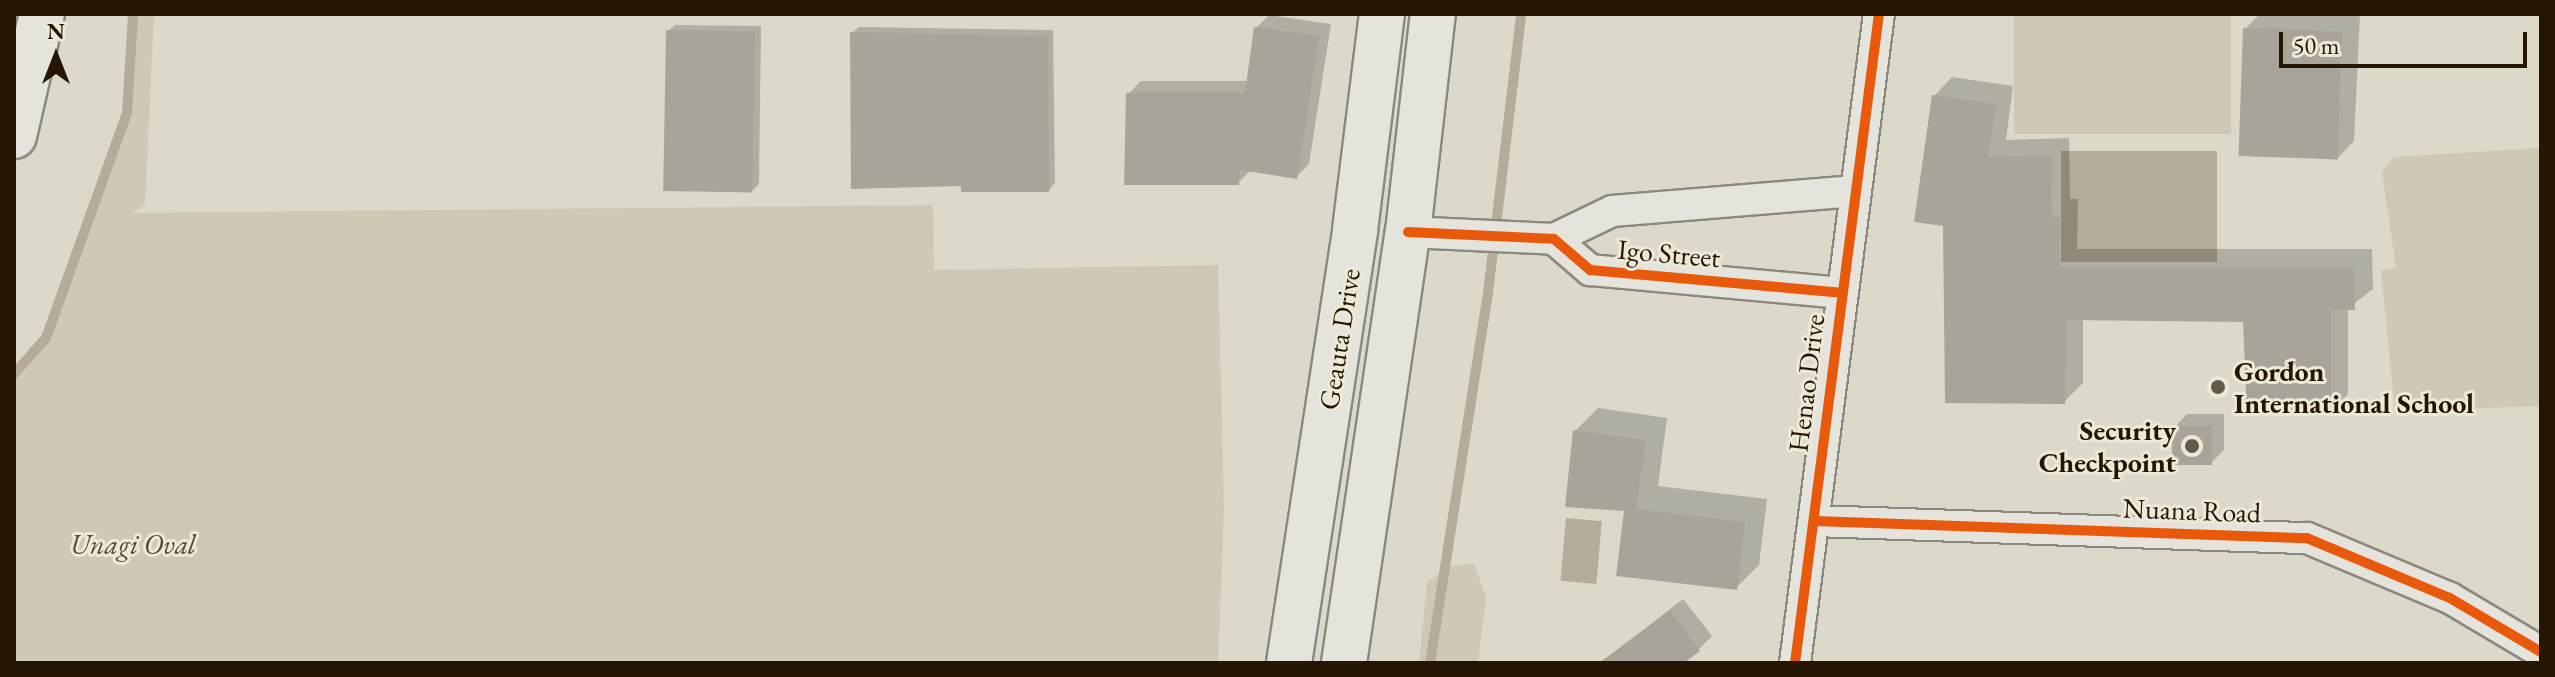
<!DOCTYPE html>
<html>
<head>
<meta charset="utf-8">
<style>
	body { margin:0 }
	#map { position:relative; width:2555px; height:677px; overflow:hidden; background:#dcd9cb; font-family:"EB Garamond",serif }
	div>[style] { position:absolute }
	[style*='--x'] { left:calc(var(--x)*1px); top:calc(var(--y)*1px); width:calc(var(--w)*1px); rotate:calc(var(--a)*1deg) }
	.green>* { inset:0; background:#cec8b4; transform-origin:0 0 }
	.water>* { inset:0; background:#b4ac98; transform-origin:0 0 }
	.shadow>* { inset:0; background:#0003 }
	.stream>* { height:10px; margin:-5px; padding:0 5px; transform-origin:5px; border-radius:5px; background:#b4ac98 }
	.building>* { inset:0; background:#a8a49a; transform-origin:0 0 }
	.roads { filter:drop-shadow(2px 0 #8b887d) drop-shadow(-2px 0 #8b887d) drop-shadow(0 2px #8b887d) drop-shadow(0 -2px #8b887d) }
	.minor>* { height:30px; margin:-15px; padding:0 15px; transform-origin:15px; border-radius:15px; background:#e4e3dc }
	.secondary>* { height:44px; margin:-22px; padding:0 22px; transform-origin:22px; border-radius:22px; background:#e4e3dc }
	.cycleway>* { height:10px; margin:-5px; padding:0 5px; transform-origin:5px; border-radius:5px; background:#e8590c }
	.dots>* { width:22px; height:22px; translate:-50% -50%; box-sizing:border-box; border:4px solid #ede9d8; border-radius:50% }
	span { translate:-50% -50%; white-space:nowrap; text-align:center; line-height:1.15; -webkit-text-stroke:6px #ede9d8; paint-order:stroke }
	.street-label { font-size:28px; color:#241603 }
	.poi-label { font-size:28px; color:#241603; font-weight:700 }
	.left { translate:0 -50%; text-align:left }
	.right { translate:-100% -50%; text-align:right }
	.park-label { font-size:28px; color:#544833; font-style:italic }
	.frame { position:absolute; inset:0; border:16px solid #241603; pointer-events:none }
	.north { position:absolute; left:16px; top:16px; width:80px; height:80px; -webkit-text-stroke:6px #ede9d8; paint-order:stroke; rotate:0deg; font-size:22px; font-weight:700; line-height:32px; text-align:center; color:#241603 }
	.north::after { content:''; display:block; margin:auto; width:28px; height:36px; background:#241603; clip-path:polygon(50% 0,100% 100%,50% 72%,0 100%) }
	.scale { position:absolute; left:2279px; top:32px; width:248px; height:36px; box-sizing:border-box; border:4px solid #241603; border-top:0; padding-left:10px; font-size:24px; line-height:28px; white-space:nowrap; color:#241603; -webkit-text-stroke:6px #ede9d8; paint-order:stroke }
</style>
</head>
<body>
<div id="map">
	<div class="green">
		<div style="clip-path:polygon(133px 14px,154px 14px,145px 204px,133px 213px,933px 205px,934px 270px,1218px 265px,1224px 510px,1218px 663px,14px 663px,14px 374px,46px 338px,127px 113px)"></div>
		<div style="left:2014px;top:14px;width:217px;height:120px"></div>
		<div style="clip-path:polygon(2540px 148px,2541px 406px,2395px 411px,2381px 270px,2396px 268px,2382px 172px,2394px 157px)"></div>
		<div style="clip-path:polygon(1474px 564px,1486px 597px,1478px 663px,1419px 663px,1427px 582px,1450px 566px)"></div>
	</div>
	<div class="water">
		<div style="left:2061px;top:151px;width:156px;height:111px"></div>
		<div style="left:1566px;top:518px;width:36px;height:63px;rotate:5deg"></div>
	</div>
	<div class="shadow">
		<div style="clip-path:polygon(2260px 14px,2360px 14px,2354px 141px,2336px 160px,2245px 29px)"></div>
		<div style="clip-path:polygon(1269px 15px,1331px 24px,1309px 164px,1296px 177px,1251px 170px,1238px 183px,1128px 94px,1141px 81px,1249px 81px,1256px 28px)"></div>
		<div style="clip-path:polygon(675px 25px,761px 26px,759px 184px,752px 191px,668px 31px)"></div>
		<div style="clip-path:polygon(859px 27px,1053px 30px,1055px 183px,1049px 190px,963px 184px,852px 33px)"></div>
		<div style="clip-path:polygon(1952px 77px,2013px 86px,2006px 140px,2069px 138px,2070px 199px,2078px 199px,2077px 249px,2372px 249px,2373px 289px,2348px 308px,2348px 394px,2330px 412px,2245px 320px,2083px 318px,2083px 383px,2064px 402px,1945px 225px,1934px 96px)"></div>
		<div style="clip-path:polygon(1598px 408px,1667px 418px,1658px 486px,1767px 499px,1759px 565px,1736px 588px,1626px 509px,1575px 431px)"></div>
		<div style="clip-path:polygon(2187px 414px,2224px 414px,2224px 450px,2211px 463px,2174px 428px)"></div>
		<div style="clip-path:polygon(1683px 599px,1712px 636px,1699px 649px,1680px 663px,1601px 663px)"></div>
	</div>
	<div class="stream">
		<div style="--x:14;--y:374;--w:48;--a:-48.4"></div>
		<div style="--x:46;--y:338;--w:239;--a:-70.2"></div>
		<div style="--x:127;--y:113;--w:99;--a:-86.5"></div>
		<div style="--x:1430;--y:663;--w:366;--a:-81.1"></div>
		<div style="--x:1487;--y:301;--w:289;--a:-83.2"></div>
	</div>
	<div class="building">
		<div style="clip-path:polygon(1254px 27px,1319px 36px,1297px 179px,1240px 170px,1239px 185px,1124px 185px,1126px 93px,1245px 93px)"></div>
		<div style="left:2243px;top:28px;width:99px;height:128px;rotate:2deg"></div>
		<div style="left:666px;top:30px;width:89px;height:161px;rotate:1deg"></div>
		<div style="clip-path:polygon(850px 32px,1048px 36px,1049px 192px,961px 192px,961px 186px,851px 189px)"></div>
		<div style="clip-path:polygon(1932px 95px,1996px 104px,1988px 157px,2051px 156px,2052px 217px,2060px 217px,2059px 267px,2354px 267px,2355px 310px,2331px 310px,2331px 414px,2247px 414px,2243px 322px,2066px 320px,2065px 404px,1945px 403px,1943px 226px,1914px 222px)"></div>
		<div style="left:2212px;top:426px;width:39px;height:40px;rotate:90deg"></div>
		<div style="clip-path:polygon(1573px 430px,1646px 440px,1636px 509px,1745px 522px,1737px 590px,1616px 576px,1624px 511px,1565px 507px)"></div>
		<div style="clip-path:polygon(1670px 610px,1700px 651px,1684px 663px,1599px 663px)"></div>
	</div>
	<div class="roads">
		<div class="minor">
			<div style="--x:1408;--y:232;--w:146;--a:2.7"></div>
			<div style="--x:1554;--y:239;--w:48;--a:40.7"></div>
			<div style="--x:1590;--y:270;--w:252;--a:5.2"></div>
			<div style="--x:1554;--y:239;--w:64;--a:-25.8"></div>
			<div style="--x:1612;--y:211;--w:244;--a:-4.7"></div>
			<div style="--x:1815;--y:521;--w:492;--a:2"></div>
			<div style="--x:2307;--y:538;--w:155;--a:22.8"></div>
			<div style="--x:2450;--y:598;--w:106;--a:30.7"></div>
			<div style="--x:1795;--y:663;--w:654;--a:-82.63"></div>
		</div>
		<div class="secondary">
			<div style="--x:14;--y:136;--w:125;--a:-77.1"></div>
			<div style="--x:1289;--y:663;--w:438;--a:-81.3"></div>
			<div style="--x:1355;--y:230;--w:218;--a:-82.9"></div>
			<div style="--x:1344;--y:663;--w:436;--a:-81.6"></div>
			<div style="--x:1408;--y:232;--w:219;--a:-83.5"></div>
		</div>
	</div>
	<div class="cycleway">
		<div style="--x:1408;--y:232;--w:146;--a:2.7"></div>
		<div style="--x:1554;--y:239;--w:48;--a:40.7"></div>
		<div style="--x:1590;--y:270;--w:252;--a:5.2"></div>
		<div style="--x:1815;--y:521;--w:492;--a:2"></div>
		<div style="--x:2307;--y:538;--w:155;--a:22.8"></div>
		<div style="--x:2450;--y:598;--w:106;--a:30.7"></div>
		<div style="--x:1795;--y:663;--w:654;--a:-82.63"></div>
	</div>
	<div class="dots">
		<div style="left:2218px;top:387px;background:#645a49"></div>
		<div style="left:2192px;top:446px;background:#645a49"></div>
	</div>
	<div class="street-label">
		<span style="left:1669px;top:253px;rotate:5deg">Igo Street</span>
		<span style="left:1339px;top:339px;rotate:-81deg">Geauta Drive</span>
		<span style="left:1806px;top:383px;rotate:-83deg">Henao Drive</span>
		<span style="left:2192px;top:510px;rotate:2deg">Nuana Road</span>
	</div>
	<div class="poi-label">
		<span class="left" style="left:2234px;top:387px">Gordon<br>International School</span>
		<span class="right" style="left:2176px;top:446px">Security<br>Checkpoint</span>
	</div>
	<div class="park-label">
		<span style="left:133px;top:544px">Unagi Oval</span>
	</div>
	<div class="frame"></div>
	<div class="north">N</div>
	<div class="scale">50 m</div>
</div>
</body>
</html>
